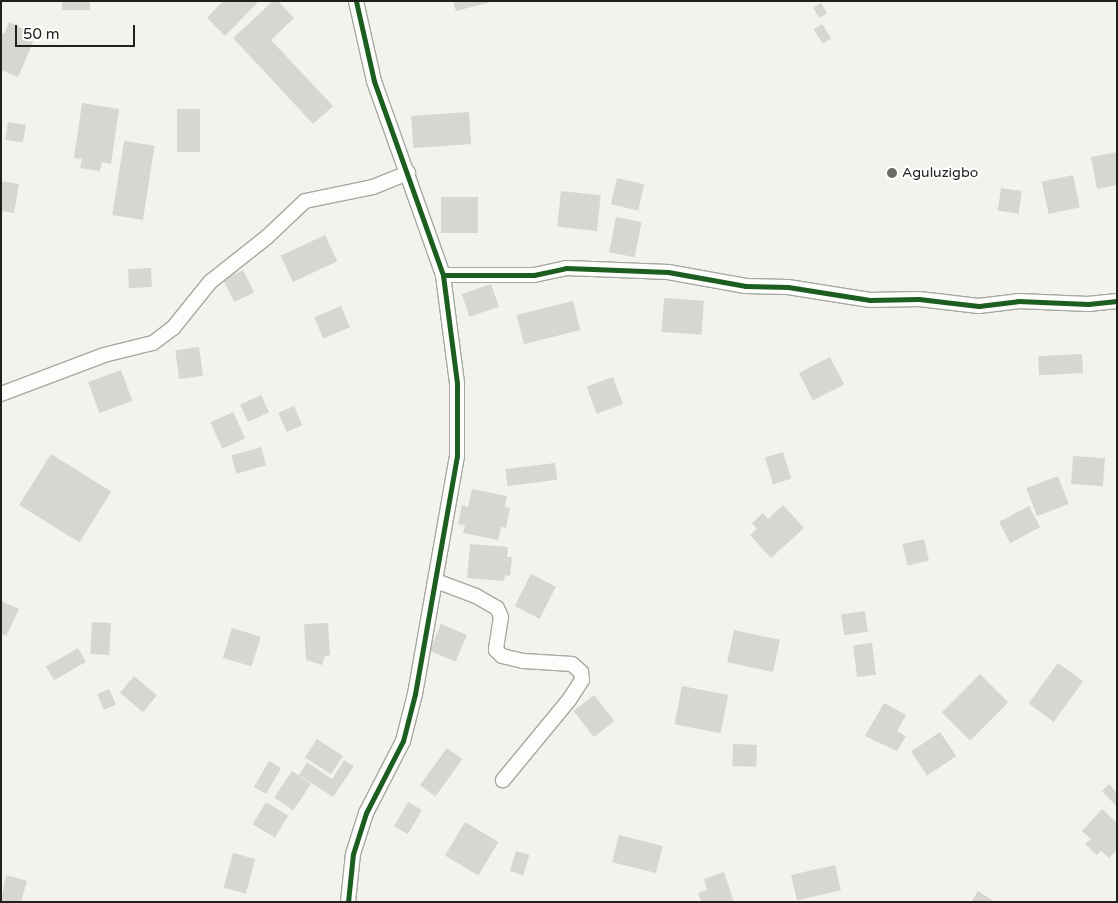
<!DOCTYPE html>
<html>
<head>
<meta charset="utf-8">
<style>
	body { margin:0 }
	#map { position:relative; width:1118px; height:903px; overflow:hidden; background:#f3f3ed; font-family:"Varela Round",sans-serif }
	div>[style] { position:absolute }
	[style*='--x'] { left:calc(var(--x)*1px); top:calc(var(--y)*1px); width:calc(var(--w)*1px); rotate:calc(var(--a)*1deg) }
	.building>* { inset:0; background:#d6d6d2; transform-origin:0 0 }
	.roads { filter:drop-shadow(1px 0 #a8a8a3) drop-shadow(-1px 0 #a8a8a3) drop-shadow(0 1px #a8a8a3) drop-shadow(0 -1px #a8a8a3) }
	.street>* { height:14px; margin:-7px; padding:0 7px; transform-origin:7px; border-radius:7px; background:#fdfdfc }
	.cycleway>* { height:5px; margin:-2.5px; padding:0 2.5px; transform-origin:2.5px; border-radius:2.5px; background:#1b5e20 }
	.dots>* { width:14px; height:14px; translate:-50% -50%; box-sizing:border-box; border:2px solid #fff; border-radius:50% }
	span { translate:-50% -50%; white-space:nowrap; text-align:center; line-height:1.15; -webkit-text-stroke:4.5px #fff; paint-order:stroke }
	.poi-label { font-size:14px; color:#21201d }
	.left { translate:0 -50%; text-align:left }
	.frame { position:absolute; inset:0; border:2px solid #21201d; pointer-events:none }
	.scale { position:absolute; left:15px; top:25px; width:120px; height:22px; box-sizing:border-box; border:2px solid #21201d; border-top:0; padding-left:6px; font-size:15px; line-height:18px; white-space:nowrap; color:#21201d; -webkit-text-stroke:4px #fff; paint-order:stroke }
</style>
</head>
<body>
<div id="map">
	<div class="building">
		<div style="left:62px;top:1px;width:28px;height:9px"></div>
		<div style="clip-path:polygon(223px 1px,259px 1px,225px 36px,207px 18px)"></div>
		<div style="clip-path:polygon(273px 1px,278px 1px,294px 18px,271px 40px,333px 106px,313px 124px,233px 38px)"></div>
		<div style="clip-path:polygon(453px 1px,491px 1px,491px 2px,456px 11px)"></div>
		<div style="left:821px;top:3px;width:12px;height:9px;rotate:59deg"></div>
		<div style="clip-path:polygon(9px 22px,26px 30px,23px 38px,33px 42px,18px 77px,1px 70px,1px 33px,4px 34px)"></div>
		<div style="left:822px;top:24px;width:17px;height:10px;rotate:57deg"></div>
		<div style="clip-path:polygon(82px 103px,119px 109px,111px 164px,102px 162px,100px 171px,80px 168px,82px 159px,74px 158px)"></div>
		<div style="left:177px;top:109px;width:23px;height:43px"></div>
		<div style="left:469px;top:112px;width:32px;height:58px;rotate:86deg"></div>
		<div style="left:8px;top:122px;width:18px;height:18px;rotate:9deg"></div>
		<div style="left:124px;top:141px;width:31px;height:75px;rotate:9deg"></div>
		<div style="clip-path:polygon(1117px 152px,1117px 185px,1097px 189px,1091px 157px)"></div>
		<div style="left:1073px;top:175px;width:33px;height:32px;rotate:78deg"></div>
		<div style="left:617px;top:178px;width:28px;height:27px;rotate:13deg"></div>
		<div style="clip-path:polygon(1px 181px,19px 184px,14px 213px,1px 211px)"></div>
		<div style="left:1001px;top:188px;width:21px;height:23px;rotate:8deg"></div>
		<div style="left:561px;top:191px;width:40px;height:36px;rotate:6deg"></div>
		<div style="left:441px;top:197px;width:37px;height:36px"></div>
		<div style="left:616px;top:217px;width:26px;height:36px;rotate:11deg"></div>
		<div style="left:325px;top:235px;width:29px;height:49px;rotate:65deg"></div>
		<div style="left:151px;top:268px;width:19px;height:23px;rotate:87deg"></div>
		<div style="left:243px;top:270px;width:25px;height:22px;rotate:64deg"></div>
		<div style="left:491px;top:284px;width:24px;height:31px;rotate:71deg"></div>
		<div style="left:664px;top:298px;width:40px;height:34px;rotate:4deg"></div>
		<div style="left:573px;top:301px;width:30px;height:58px;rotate:76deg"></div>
		<div style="left:341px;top:306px;width:23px;height:29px;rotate:67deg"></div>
		<div style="left:199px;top:347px;width:29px;height:24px;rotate:82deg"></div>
		<div style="left:1082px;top:354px;width:19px;height:44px;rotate:87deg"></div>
		<div style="left:830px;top:357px;width:31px;height:35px;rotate:63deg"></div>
		<div style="left:121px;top:370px;width:33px;height:35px;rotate:70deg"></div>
		<div style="left:613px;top:377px;width:29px;height:28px;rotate:70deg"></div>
		<div style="left:261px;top:395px;width:19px;height:23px;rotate:65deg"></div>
		<div style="left:294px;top:406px;width:21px;height:17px;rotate:67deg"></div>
		<div style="left:233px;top:412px;width:29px;height:25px;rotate:65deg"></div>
		<div style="left:261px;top:447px;width:19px;height:31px;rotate:74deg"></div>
		<div style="left:783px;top:452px;width:28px;height:19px;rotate:73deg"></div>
		<div style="left:51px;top:454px;width:71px;height:60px;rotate:32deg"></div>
		<div style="left:1073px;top:456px;width:32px;height:28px;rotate:4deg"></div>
		<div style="left:555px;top:463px;width:17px;height:50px;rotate:83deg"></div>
		<div style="left:1058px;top:476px;width:30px;height:34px;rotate:69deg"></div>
		<div style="clip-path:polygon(472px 489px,507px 496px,505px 507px,510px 508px,506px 528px,501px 527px,498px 540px,463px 533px,465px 525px,458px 524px,462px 505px,468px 507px)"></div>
		<div style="clip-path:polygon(783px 505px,804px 528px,771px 558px,750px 535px,757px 529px,752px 523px,763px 513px,768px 519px)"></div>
		<div style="left:1029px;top:506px;width:24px;height:34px;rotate:62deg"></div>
		<div style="left:924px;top:539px;width:22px;height:22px;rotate:77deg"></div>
		<div style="clip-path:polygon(470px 544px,508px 547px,507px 557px,512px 557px,510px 576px,505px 575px,504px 581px,467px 578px)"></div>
		<div style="left:531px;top:574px;width:28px;height:36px;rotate:27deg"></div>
		<div style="clip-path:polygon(1px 601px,19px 609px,6px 636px,1px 633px)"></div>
		<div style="left:865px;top:611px;width:21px;height:24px;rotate:82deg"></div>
		<div style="left:92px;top:622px;width:19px;height:32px;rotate:3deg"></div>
		<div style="clip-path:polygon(328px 623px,330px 655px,325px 656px,322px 665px,306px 660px,304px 624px)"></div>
		<div style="left:441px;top:624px;width:28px;height:29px;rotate:23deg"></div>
		<div style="left:232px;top:628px;width:30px;height:31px;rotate:17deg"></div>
		<div style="left:734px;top:630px;width:47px;height:33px;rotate:12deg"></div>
		<div style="left:872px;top:643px;width:32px;height:19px;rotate:83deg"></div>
		<div style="left:78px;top:648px;width:16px;height:37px;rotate:60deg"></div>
		<div style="left:1058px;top:663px;width:31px;height:50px;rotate:36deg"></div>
		<div style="left:980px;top:674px;width:40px;height:54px;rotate:45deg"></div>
		<div style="left:134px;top:676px;width:30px;height:22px;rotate:40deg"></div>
		<div style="left:682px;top:686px;width:47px;height:39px;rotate:11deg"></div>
		<div style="left:109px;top:689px;width:17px;height:13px;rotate:66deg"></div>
		<div style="left:594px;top:695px;width:33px;height:26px;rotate:52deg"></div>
		<div style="clip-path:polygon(884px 703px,906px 715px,897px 731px,906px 736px,897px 751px,865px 736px)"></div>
		<div style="left:940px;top:732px;width:29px;height:35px;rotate:56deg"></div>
		<div style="left:317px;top:739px;width:31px;height:22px;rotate:33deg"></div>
		<div style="left:733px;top:744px;width:24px;height:22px;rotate:2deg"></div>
		<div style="left:447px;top:748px;width:19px;height:46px;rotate:36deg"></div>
		<div style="clip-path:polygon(344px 760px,354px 766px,333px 797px,299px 775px,307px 762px,332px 779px)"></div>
		<div style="left:269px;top:761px;width:14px;height:30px;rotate:30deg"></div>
		<div style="left:292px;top:771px;width:23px;height:32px;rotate:34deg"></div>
		<div style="clip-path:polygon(1109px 784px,1117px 793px,1117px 807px,1102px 791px)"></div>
		<div style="left:266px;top:802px;width:26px;height:26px;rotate:31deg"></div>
		<div style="left:408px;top:802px;width:16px;height:28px;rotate:30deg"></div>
		<div style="clip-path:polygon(1102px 809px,1117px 823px,1117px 850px,1109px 858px,1101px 851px,1097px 855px,1085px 844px,1091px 839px,1082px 831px)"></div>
		<div style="left:465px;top:822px;width:39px;height:39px;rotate:31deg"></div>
		<div style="left:619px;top:835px;width:45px;height:28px;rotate:14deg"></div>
		<div style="left:516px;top:851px;width:14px;height:21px;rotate:17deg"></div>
		<div style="left:233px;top:853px;width:23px;height:36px;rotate:15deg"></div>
		<div style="left:835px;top:865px;width:26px;height:45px;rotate:77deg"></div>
		<div style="clip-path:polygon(724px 872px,734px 902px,701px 902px,698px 893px,707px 890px,704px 879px)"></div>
		<div style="clip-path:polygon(6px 875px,27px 881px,21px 902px,1px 902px)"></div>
		<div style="clip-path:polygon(978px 891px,995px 902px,971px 902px)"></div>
	</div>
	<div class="roads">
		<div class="street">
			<div style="--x:443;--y:275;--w:91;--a:0"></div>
			<div style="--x:534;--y:275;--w:33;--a:-12"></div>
			<div style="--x:566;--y:268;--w:27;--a:2"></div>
			<div style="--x:593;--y:269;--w:75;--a:2.3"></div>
			<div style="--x:668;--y:272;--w:79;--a:10.2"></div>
			<div style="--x:746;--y:286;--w:42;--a:1.4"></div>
			<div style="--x:788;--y:287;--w:83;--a:9"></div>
			<div style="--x:870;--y:300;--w:49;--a:-1.2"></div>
			<div style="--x:919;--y:299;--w:60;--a:6.7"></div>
			<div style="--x:979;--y:306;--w:39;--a:-7"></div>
			<div style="--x:1018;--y:301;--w:70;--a:2.5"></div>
			<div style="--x:1088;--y:304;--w:29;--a:-6"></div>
			<div style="--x:1;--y:394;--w:110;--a:-20.7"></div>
			<div style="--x:104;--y:355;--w:50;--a:-13.8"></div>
			<div style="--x:153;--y:343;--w:25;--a:-37"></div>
			<div style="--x:173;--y:328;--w:59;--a:-51.2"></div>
			<div style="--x:210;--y:282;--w:73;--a:-38.3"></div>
			<div style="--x:267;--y:237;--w:52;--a:-43.5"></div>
			<div style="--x:305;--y:201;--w:69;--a:-11.6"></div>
			<div style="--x:373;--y:187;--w:38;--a:-22"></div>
			<div style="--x:436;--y:581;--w:43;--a:20.6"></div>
			<div style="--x:476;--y:596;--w:24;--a:30"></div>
			<div style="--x:497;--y:608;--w:10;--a:66"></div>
			<div style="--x:501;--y:617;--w:33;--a:99"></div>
			<div style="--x:496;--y:650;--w:8;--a:45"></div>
			<div style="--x:502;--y:656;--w:22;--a:13"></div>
			<div style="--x:523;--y:661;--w:49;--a:3.5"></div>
			<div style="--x:572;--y:664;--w:12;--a:42"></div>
			<div style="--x:581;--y:672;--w:8;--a:83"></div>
			<div style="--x:582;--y:680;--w:24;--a:123"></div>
			<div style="--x:569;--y:700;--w:104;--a:129.5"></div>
			<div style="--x:348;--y:902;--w:48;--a:-84.1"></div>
			<div style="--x:353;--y:854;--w:43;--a:-72.4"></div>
			<div style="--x:366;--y:813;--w:81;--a:-62.8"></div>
			<div style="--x:403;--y:741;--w:49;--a:-75.7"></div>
			<div style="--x:415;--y:694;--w:242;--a:-80"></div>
			<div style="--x:457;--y:456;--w:73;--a:-90"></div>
			<div style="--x:457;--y:383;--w:109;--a:-97.4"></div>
			<div style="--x:443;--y:275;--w:206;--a:-109.6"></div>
			<div style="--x:374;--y:81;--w:82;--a:-102.7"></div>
		</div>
	</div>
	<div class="cycleway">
		<div style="--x:443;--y:275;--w:91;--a:0"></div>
		<div style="--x:534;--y:275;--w:33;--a:-12"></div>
		<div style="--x:566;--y:268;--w:27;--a:2"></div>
		<div style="--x:593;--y:269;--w:75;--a:2.3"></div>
		<div style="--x:668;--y:272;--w:79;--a:10.2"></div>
		<div style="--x:746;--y:286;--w:42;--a:1.4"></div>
		<div style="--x:788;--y:287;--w:83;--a:9"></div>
		<div style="--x:870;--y:300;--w:49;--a:-1.2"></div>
		<div style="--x:919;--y:299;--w:60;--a:6.7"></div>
		<div style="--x:979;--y:306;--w:39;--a:-7"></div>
		<div style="--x:1018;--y:301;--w:70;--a:2.5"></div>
		<div style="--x:1088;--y:304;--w:29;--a:-6"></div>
		<div style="--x:348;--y:902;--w:48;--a:-84.1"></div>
		<div style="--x:353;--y:854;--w:43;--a:-72.4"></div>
		<div style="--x:366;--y:813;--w:81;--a:-62.8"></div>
		<div style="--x:403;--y:741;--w:49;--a:-75.7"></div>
		<div style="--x:415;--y:694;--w:242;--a:-80"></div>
		<div style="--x:457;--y:456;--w:73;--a:-90"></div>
		<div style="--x:457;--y:383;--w:109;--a:-97.4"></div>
		<div style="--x:443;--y:275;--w:206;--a:-109.6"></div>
		<div style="--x:374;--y:81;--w:82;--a:-102.7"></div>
	</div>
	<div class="dots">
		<div style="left:892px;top:173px;background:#6a6a66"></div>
	</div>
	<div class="poi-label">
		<span class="left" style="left:902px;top:173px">Aguluzigbo</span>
	</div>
	<div class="frame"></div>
	<div class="scale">50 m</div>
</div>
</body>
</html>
